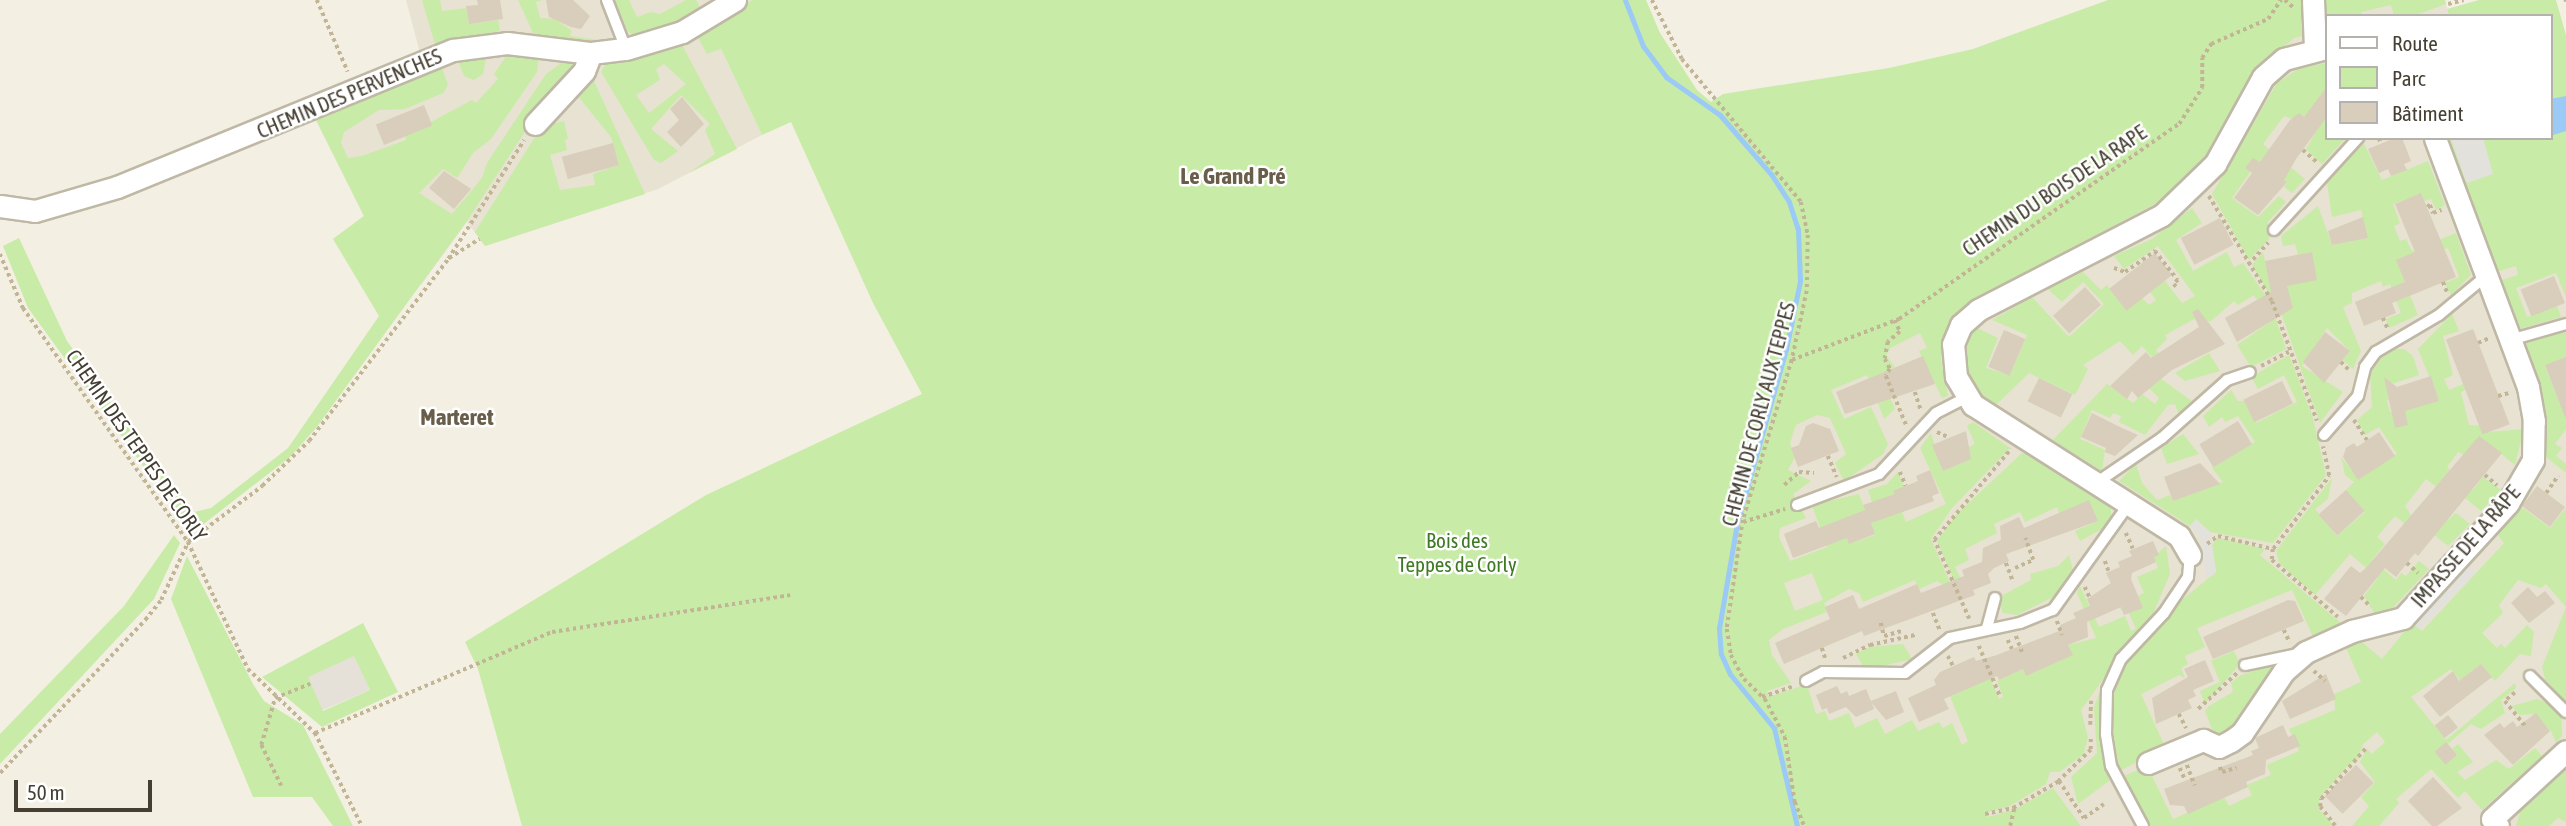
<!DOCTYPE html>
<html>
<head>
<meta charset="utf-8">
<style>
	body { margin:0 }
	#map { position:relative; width:2566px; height:826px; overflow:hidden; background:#f3efe3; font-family:"Asap Condensed",sans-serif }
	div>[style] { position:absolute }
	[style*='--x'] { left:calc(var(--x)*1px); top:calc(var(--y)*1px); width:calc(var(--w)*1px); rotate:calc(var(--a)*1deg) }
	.residential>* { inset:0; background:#e7e2d1 }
	.industrial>* { inset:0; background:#e5e0d8; transform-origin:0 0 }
	.green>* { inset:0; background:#c9eba8 }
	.parking>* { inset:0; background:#e3e1dc; transform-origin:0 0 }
	.water>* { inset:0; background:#9acaf5 }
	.stream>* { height:5px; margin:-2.5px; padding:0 2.5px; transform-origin:2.5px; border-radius:2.5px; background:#9acaf5 }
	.building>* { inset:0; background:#d8cebb; transform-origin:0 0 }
	.path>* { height:3.5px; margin-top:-1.75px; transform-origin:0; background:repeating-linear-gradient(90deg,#c2b595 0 3.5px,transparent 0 7px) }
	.roads { filter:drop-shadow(2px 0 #bfb8a5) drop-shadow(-2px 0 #bfb8a5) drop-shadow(0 2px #bfb8a5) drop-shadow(0 -2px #bfb8a5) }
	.lane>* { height:10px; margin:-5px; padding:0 5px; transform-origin:5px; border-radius:5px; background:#fff }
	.street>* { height:21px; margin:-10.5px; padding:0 10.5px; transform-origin:10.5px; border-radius:10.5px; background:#fff }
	span { translate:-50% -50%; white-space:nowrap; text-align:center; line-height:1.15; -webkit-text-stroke:5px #fff; paint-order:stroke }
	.street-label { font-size:21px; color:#453f33 }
	.park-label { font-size:21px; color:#3e7a23 }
	.neighbourhood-label { font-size:23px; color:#695e49; font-weight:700 }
	.legend { position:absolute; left:2325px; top:14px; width:228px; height:126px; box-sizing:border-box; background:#fff; border:2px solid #b5b2ad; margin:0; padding:9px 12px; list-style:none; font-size:21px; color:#453f33 }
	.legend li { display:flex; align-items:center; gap:14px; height:35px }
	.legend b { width:35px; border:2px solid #b5b2ad }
	.scale { position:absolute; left:14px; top:780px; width:138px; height:32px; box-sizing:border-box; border:4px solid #453f33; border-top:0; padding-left:9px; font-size:21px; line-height:24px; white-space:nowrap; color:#453f33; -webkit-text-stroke:5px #fff; paint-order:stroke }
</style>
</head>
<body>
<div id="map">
	<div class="residential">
		<div style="clip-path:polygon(406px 0,752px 0,738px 10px,721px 49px,762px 135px,658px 189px,485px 246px,467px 222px,421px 285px,333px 239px,364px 216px,312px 112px,412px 71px,419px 49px)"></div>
		<div style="clip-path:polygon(2445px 0,2449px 16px,2326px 16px,2326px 138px,2483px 138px,2518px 265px,2566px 251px,2566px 826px,1911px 826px,1769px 698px,1766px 691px,1738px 526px,1792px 353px,2305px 3px)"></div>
	</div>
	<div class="industrial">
		<div style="left:355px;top:655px;width:38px;height:53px;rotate:67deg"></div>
	</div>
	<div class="green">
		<div style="clip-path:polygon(422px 0,440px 0,442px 11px,466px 8px,469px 24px,498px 20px,500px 31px,435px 44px)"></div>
		<div style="clip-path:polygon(518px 0,543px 0,536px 2px,540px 18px,555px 19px,572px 31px,570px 36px,605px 41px,583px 44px,534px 35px)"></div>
		<div style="clip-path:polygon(614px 0,629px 0,637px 17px,651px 12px,660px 14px,686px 0,696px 0,702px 11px,638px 37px,628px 32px)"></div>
		<div style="clip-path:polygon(evenodd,752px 0,1646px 0,1660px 33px,1697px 90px,1711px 102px,1723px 94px,1889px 68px,1973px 49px,2108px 0,2306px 0,2306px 35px,2294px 38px,2256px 72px,2219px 141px,2194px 174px,2153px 205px,2027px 271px,1955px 315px,1941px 360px,1948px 396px,1942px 398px,1919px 351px,1927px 348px,1920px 333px,1890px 348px,1886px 356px,1895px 367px,1890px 369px,1893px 376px,1882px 379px,1895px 409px,1884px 419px,1867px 375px,1831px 390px,1844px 419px,1871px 407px,1888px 444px,1883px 454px,1844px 481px,1835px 463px,1846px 454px,1830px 418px,1817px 415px,1796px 425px,1790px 443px,1795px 457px,1788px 470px,1811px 481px,1793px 494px,1806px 518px,1780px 528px,1779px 537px,1790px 561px,1827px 547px,1812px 505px,1859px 494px,1865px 510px,1849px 544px,1875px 535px,1871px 523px,1878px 520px,1868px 490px,1887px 484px,1898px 472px,1904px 487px,1894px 491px,1906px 522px,1946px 504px,1920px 448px,1931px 433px,1943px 471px,1971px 459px,1966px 448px,1975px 444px,1967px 426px,1973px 422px,2010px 448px,1952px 508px,1931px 539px,1954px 592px,1937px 581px,1919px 589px,1915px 580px,1863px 602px,1859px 593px,1849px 589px,1824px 603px,1827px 612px,1783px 629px,1769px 640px,1772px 655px,1791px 683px,1767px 691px,1769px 697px,1807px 684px,1816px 714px,1825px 711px,1829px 721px,1849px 713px,1855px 728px,1877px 718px,1885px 734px,1912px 720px,1918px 731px,1939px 722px,1943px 728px,1952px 723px,1962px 745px,1968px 741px,1950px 696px,1980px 683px,1985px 667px,1999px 699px,2003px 697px,1997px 681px,2023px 669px,2026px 676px,2072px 655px,2068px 645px,2096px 638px,2077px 593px,2080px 586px,2099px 627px,2125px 616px,2131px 631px,2136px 629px,2128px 611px,2123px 612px,2117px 605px,2144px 593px,2137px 577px,2158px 568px,2154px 557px,2166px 546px,2170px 574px,2153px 614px,2113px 659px,2115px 663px,2081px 710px,2088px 738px,2083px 755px,2059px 772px,2050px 772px,2046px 784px,2010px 806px,1984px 813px,1988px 817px,2014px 810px,2053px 788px,2081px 826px,522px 826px,478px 669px,465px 642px,706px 495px,922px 394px,873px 303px,791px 122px,762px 135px,721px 49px,707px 54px,696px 34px,752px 0,1812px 573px,1823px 600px,1795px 611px,1784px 583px,1812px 573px)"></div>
		<div style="clip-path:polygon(2320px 0,2445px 0,2446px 4px,2413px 16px,2394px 16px,2391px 5px,2361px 12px,2362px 16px,2326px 16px,2326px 32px)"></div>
		<div style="clip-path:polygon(2479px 0,2556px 0,2566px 35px,2566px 297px,2556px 273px,2516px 288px,2527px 317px,2557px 306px,2561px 317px,2516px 330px,2499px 281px,2518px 275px,2516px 266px,2496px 272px,2445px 138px,2451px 138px,2466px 182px,2483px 138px,2550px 138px,2550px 16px,2449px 16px,2447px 9px)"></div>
		<div style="clip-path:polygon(evenodd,680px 41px,737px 149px,689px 173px,715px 154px,705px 130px,710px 124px,681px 95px,651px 129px,678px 151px,661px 163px,654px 160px,601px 72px,607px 61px,680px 41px,664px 64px,686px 84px,649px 113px,636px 95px,660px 80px,656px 69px,664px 64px)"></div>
		<div style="clip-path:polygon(509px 52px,534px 54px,539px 58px,537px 72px,491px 139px,473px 153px,457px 178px,443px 169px,419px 193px,452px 214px,482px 178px,487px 163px,546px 74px,571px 56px,579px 61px,541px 107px,467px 221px,316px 428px,290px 457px,192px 533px,28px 308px,3px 246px,19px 238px,67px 341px,190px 513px,211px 508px,288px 448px,379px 316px,333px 239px,364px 216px,316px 120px,432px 63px,442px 68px,448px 85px,443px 93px,405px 109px,379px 110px,344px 132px,341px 143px,348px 158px,362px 156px,406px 140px,405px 136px,472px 100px,476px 103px,498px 79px,494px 74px)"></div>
		<div style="clip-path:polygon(487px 53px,483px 74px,474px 80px,464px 76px,457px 58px)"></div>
		<div style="clip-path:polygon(2326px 63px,2326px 88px,2320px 96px,2326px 100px,2326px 138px,2346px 138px,2322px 164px,2306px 149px,2318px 128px,2284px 116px,2263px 144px,2305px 179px,2292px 193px,2284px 187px,2287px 182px,2258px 161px,2232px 198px,2258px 217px,2279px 196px,2286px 202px,2268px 222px,2269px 239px,2249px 260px,2212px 194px,2277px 83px,2298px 69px)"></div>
		<div style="clip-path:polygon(594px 81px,645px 194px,485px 246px,475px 232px,550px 113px,556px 123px,564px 121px,568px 139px,565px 140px,567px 150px,550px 155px,560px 190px,595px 185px,593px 174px,619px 165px,611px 137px,577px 95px)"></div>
		<div style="clip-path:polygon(2364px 144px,2382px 180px,2428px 161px,2445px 205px,2436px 210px,2431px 199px,2424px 201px,2421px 194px,2393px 204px,2400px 223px,2394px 226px,2400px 241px,2406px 239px,2412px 251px,2456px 233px,2471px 275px,2451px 295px,2445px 283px,2459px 277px,2448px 248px,2428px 256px,2402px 275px,2418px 315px,2389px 328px,2386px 319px,2401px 313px,2390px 284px,2383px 287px,2381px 281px,2352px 293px,2352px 303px,2343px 307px,2361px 351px,2353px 369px,2343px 360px,2350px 351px,2327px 328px,2302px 366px,2343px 392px,2320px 423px,2281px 313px,2252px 265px,2263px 252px,2271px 287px,2312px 252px,2298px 255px,2295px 244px,2283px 246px,2281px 236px,2318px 206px,2332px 245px,2368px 238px,2361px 210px,2332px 217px,2327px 183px,2333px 171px)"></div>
		<div style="clip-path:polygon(2192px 208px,2202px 223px,2176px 240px,2193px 271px,2227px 252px,2234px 267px,2243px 263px,2270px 302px,2286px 349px,2251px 367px,2237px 345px,2270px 322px,2254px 295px,2238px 305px,2234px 301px,2211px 321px,2204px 322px,2200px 316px,2165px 335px,2167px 339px,2156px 350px,2161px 357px,2156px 362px,2142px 346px,2133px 355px,2120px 341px,2083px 365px,2088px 369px,2075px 395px,2029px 373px,1996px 405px,1974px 389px,1964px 354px,1972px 333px,1977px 328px,1998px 338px,1986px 368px,2010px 375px,2027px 335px,1992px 320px,2032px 297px,2069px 337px,2104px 304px,2083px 282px,2062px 302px,2048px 289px,2083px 272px,2101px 290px,2107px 285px,2124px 307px,2142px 298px,2149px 305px,2156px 300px,2150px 292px,2165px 281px,2182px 303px,2195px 296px,2158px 246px,2124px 269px,2114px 256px,2152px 239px)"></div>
		<div style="clip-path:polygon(2452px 314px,2459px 331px,2443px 336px,2453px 375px,2444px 379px,2449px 390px,2466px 383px,2468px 389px,2461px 392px,2469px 425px,2486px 426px,2488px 432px,2524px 429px,2515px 465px,2488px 443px,2464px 455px,2458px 452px,2447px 467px,2472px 491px,2483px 477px,2501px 490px,2481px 511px,2445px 482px,2439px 489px,2426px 479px,2405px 506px,2411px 515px,2434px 532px,2456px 513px,2470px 524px,2448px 546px,2432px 533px,2425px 540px,2395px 516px,2377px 537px,2385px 544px,2372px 560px,2396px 580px,2401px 573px,2406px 576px,2419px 561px,2429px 569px,2390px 611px,2375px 614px,2364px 596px,2378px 578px,2350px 554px,2315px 595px,2279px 563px,2276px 551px,2332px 478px,2328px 499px,2315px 509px,2337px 536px,2365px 512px,2346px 490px,2354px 482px,2345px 475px,2341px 457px,2357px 477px,2397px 454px,2379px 427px,2365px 435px,2357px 420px,2372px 407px,2370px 374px,2388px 349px,2404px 349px,2413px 356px,2419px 375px,2392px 384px,2391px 398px,2387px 400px,2390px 412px,2439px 401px,2418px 349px)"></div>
		<div style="clip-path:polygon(2566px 332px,2566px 357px,2545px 366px,2561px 406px,2566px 404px,2566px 429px,2555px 444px,2562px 448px,2556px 456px,2566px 464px,2566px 473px,2545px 456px,2545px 407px,2521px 344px)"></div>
		<div style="clip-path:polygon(2209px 353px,2220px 371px,2185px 381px,2175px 373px)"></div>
		<div style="clip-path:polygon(2289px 355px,2313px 418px,2326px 475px,2273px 543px,2210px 532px,2196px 519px,2190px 526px,2119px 481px,2136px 464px,2142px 483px,2157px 500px,2170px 495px,2173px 501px,2223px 482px,2212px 468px,2255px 442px,2238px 416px,2225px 422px,2222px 417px,2209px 427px,2203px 416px,2231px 390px,2238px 401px,2244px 401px,2256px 423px,2297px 402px,2284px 375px,2258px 389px,2251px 377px)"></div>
		<div style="clip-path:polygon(2160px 378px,2193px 402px,2179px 415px,2175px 404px,2168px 405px,2145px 435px,2119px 422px,2121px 416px,2113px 413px,2110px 418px,2092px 410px,2080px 439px,2105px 450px,2102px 471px,2053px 440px,2107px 384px,2133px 403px,2142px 394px,2155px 404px,2159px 398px,2149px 388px)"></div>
		<div style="clip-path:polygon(2183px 434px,2199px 454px,2167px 464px,2161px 448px)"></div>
		<div style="clip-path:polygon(2022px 453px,2035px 456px,2111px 505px,2111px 524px,2080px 541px,2075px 531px,2098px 521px,2059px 513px,2057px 507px,2025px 522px,2020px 512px,1994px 524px,1997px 533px,1965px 549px,1969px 560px,1955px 567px,1961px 579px,1955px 582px,1937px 541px,1957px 514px)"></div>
		<div style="clip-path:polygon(2519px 505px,2550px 528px,2566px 508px,2566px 607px,2546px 584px,2541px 588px,2518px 580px,2499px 605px,2503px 613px,2482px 633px,2497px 648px,2501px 644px,2505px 648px,2527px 625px,2534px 632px,2531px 656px,2520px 654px,2495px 681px,2481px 664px,2467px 675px,2477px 689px,2470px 692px,2451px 669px,2411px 697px,2446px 740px,2515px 683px,2516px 688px,2501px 700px,2505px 713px,2481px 729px,2471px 724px,2448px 744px,2452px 749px,2458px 744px,2473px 762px,2457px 772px,2465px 780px,2496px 760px,2509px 769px,2535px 748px,2542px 756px,2482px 810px,2465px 791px,2458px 798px,2431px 769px,2396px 799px,2399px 803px,2379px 826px,2352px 826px,2369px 806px,2361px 797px,2375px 782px,2360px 762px,2367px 749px,2372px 754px,2385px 742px,2377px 732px,2363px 744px,2357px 762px,2350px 763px,2320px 797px,2318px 808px,2334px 826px,2148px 826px,2119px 778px,2147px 766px,2173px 819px,2224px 797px,2229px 806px,2252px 795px,2247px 785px,2271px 775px,2267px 765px,2299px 751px,2289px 729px,2335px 710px,2334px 694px,2361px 682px,2343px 641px,2356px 637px,2382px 659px,2412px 622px,2422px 631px,2504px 543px,2496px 533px)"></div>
		<div style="clip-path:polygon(174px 535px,180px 543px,154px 599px,0 764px,0 734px,124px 606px)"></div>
		<div style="clip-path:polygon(2218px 538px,2265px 549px,2260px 555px,2342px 624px,2314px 639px,2292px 590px,2197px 628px,2205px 647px,2185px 656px,2188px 664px,2181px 668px,2185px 678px,2179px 675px,2141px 694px,2165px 747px,2118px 772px,2111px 743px,2115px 683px,2126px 663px,2178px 603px,2216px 572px,2212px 545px)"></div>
		<div style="clip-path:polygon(2069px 555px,2074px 574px,2053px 597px,2017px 615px,2003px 613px,1999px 604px,2003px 595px,2031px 580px,2030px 574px,2058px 566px)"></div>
		<div style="clip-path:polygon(187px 556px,253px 684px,264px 701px,303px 725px,353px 826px,333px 826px,312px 797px,253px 797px,171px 599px)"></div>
		<div style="clip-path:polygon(2566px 607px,2566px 702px,2545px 679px,2542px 667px)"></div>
		<div style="clip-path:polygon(evenodd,363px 623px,398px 692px,322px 727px,262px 677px,363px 623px,354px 656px,370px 690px,323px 711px,308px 677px,354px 656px)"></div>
		<div style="clip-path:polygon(1903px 644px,1912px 659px,1865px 670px,1856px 654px,1870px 647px)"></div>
		<div style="clip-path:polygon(2234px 651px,2240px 664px,2205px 704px,2200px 691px,2220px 682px,2211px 661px)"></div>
		<div style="clip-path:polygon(2271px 665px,2273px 670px,2238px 717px,2234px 731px,2215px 737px,2205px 711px,2209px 706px,2233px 692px,2231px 683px,2239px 676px)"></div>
		<div style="clip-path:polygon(2101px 688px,2102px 744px,2109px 781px,2078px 804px,2071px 777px,2097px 753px,2094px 707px)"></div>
		<div style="clip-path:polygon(2537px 699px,2552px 705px,2561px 716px,2562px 736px,2556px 743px,2551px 731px,2532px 714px,2519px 715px,2512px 706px)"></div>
		<div style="clip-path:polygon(2566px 763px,2566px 822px,2558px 818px,2549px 826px,2516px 826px,2523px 803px)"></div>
	</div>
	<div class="parking">
		<div style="clip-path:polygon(2451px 138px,2483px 138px,2493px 174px,2467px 183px)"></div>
		<div style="clip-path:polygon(2196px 519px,2210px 532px,2216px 572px,2207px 579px,2200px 536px,2190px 526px)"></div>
		<div style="left:2466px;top:563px;width:14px;height:80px;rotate:45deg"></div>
	</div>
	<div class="water">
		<div style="clip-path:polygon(2566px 96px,2566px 131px,2550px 136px,2550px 99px)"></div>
	</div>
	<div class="stream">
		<div style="--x:1625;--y:0;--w:49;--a:68.6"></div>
		<div style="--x:1643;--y:46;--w:39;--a:53"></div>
		<div style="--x:1666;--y:77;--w:66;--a:35.1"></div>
		<div style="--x:1720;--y:115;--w:78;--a:49.2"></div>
		<div style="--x:1771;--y:174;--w:33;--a:57"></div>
		<div style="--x:1789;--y:202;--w:28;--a:72"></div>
		<div style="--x:1798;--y:229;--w:52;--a:87.8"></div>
		<div style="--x:1800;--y:281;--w:69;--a:101.6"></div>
		<div style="--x:1786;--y:349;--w:181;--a:105.7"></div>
		<div style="--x:1737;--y:523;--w:107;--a:99.7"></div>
		<div style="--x:1719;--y:628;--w:26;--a:86"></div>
		<div style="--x:1721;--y:654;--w:22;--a:66"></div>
		<div style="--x:1730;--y:674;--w:70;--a:50.8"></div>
		<div style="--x:1774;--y:728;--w:101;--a:76.8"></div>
	</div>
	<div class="building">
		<div style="clip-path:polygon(477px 0,500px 0,503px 19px,469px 24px,466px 6px,478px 5px)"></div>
		<div style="clip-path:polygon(546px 0,573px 0,590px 16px,581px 29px,571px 27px,549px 17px)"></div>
		<div style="clip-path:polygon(2326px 88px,2326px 118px,2296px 159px,2284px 180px,2287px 182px,2258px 215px,2234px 198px,2252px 173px,2245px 168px,2253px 158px,2260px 162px,2290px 120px,2299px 113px,2304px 117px)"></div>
		<div style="clip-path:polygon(682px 97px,704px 124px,681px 147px,667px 132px,679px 120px,670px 109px)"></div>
		<div style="left:424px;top:105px;width:22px;height:52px;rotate:68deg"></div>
		<div style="clip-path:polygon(2395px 138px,2402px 138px,2411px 161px,2404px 164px,2407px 170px,2391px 176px,2388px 169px,2379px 173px,2368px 149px)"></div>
		<div style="left:613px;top:143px;width:23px;height:53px;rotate:75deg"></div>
		<div style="clip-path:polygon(444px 171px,471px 189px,454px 209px,429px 188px)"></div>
		<div style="clip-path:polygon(2421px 193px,2456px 277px,2392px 303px,2396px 313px,2364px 326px,2355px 302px,2405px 282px,2396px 260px,2415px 252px,2395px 204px)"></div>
		<div style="clip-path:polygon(2363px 217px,2368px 238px,2332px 245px,2328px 231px)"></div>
		<div style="left:2220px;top:218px;width:30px;height:44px;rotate:63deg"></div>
		<div style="clip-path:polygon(2312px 252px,2317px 280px,2287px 286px,2293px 308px,2237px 342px,2225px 318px,2271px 292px,2265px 261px)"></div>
		<div style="left:2155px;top:253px;width:28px;height:58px;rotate:52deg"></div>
		<div style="left:2554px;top:276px;width:29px;height:36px;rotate:68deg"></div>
		<div style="left:2085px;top:287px;width:24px;height:43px;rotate:48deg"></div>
		<div style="clip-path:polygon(2198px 309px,2225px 344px,2172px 370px,2138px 398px,2132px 391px,2127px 399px,2110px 386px,2146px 352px,2151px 358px,2199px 327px,2192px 312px)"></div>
		<div style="left:2473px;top:329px;width:102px;height:29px;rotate:69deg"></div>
		<div style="left:2004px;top:330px;width:23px;height:40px;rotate:23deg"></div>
		<div style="clip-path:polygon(2325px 332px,2350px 351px,2324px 383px,2303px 362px)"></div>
		<div style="clip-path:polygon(1923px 356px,1935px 384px,1845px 414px,1836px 392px)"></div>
		<div style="clip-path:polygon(2566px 357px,2566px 417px,2565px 417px,2545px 365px)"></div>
		<div style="clip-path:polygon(2431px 376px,2439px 401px,2405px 411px,2408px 425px,2395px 428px,2384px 377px,2397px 387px)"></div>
		<div style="left:2039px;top:378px;width:37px;height:26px;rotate:26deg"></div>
		<div style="left:2282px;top:381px;width:25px;height:43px;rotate:64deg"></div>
		<div style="clip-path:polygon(2092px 413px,2122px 428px,2138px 435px,2115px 456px,2105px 452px,2106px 448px,2081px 437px)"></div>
		<div style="left:2238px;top:421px;width:27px;height:45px;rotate:59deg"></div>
		<div style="clip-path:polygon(1813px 423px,1830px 429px,1839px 451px,1798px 467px,1791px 448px,1799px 445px,1806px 426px)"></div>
		<div style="clip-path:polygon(1966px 431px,1971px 459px,1943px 471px,1932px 445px)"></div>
		<div style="clip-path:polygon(2379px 432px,2395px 456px,2358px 480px,2343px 457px,2346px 448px,2354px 443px,2357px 447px)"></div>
		<div style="clip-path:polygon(2479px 436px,2502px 453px,2418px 556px,2415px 553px,2396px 577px,2385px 568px,2346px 616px,2324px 599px,2351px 566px,2360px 573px,2366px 568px)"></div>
		<div style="clip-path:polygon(2200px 463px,2220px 484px,2173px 501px,2164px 477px)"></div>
		<div style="clip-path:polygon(1930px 470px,1939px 493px,1932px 496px,1934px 501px,1871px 523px,1875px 534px,1849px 544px,1847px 538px,1793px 558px,1784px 534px,1816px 521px,1819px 528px,1865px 510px,1863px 505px,1895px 494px,1893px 491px,1918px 481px,1916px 476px)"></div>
		<div style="left:2537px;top:486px;width:35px;height:25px;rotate:37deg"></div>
		<div style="left:2346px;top:490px;width:28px;height:37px;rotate:48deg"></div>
		<div style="clip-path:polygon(2089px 500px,2098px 521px,2006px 554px,2009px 561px,1994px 568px,1988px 574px,1991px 583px,1973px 590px,1975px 595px,1864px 636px,1862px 631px,1784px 664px,1775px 643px,1830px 619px,1825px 607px,1853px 595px,1859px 609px,1917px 584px,1921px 593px,1964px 576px,1962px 570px,1982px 562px,1983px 548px,2001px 540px,2000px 526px,2019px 517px,2024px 528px)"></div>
		<div style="clip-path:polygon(2153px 541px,2159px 555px,2154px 557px,2156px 562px,2132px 573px,2131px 579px,2143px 608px,2124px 615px,2121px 607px,2087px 622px,2088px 637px,2068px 645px,2073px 655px,2026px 676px,2023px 669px,1999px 680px,1997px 676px,1944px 699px,1949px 709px,1919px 722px,1908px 698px,1936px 685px,1934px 680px,1940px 672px,1974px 657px,1976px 661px,1997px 655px,2062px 630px,2060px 625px,2076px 618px,2073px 613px,2090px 606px,2087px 599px,2111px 583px,2106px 573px,2120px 567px,2118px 562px,2132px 556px,2129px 551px)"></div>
		<div style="clip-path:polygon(2528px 587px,2537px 597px,2545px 591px,2555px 603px,2529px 623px,2511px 603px)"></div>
		<div style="clip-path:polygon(2288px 600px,2295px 601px,2304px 621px,2213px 659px,2203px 637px)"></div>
		<div style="clip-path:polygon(2205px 660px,2214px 681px,2193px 690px,2196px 696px,2188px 700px,2192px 708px,2156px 724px,2152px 698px,2188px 677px,2184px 669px)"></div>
		<div style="clip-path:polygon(2481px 664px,2492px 677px,2440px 717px,2423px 696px,2453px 671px,2459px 681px)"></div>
		<div style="clip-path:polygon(2326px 674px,2336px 699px,2290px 719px,2282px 701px)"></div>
		<div style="clip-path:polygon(1837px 686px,1841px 694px,1847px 691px,1849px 696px,1866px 689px,1871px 701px,1896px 691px,1904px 712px,1886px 720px,1872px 703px,1874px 709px,1856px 717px,1846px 707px,1829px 714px,1827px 708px,1822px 710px,1816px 695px)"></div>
		<div style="clip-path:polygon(2536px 713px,2550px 731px,2513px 765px,2484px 735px,2500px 723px,2504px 728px,2513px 721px,2517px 727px)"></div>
		<div style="left:2448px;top:715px;width:16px;height:17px;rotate:52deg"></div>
		<div style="clip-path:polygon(2283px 725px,2288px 737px,2295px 734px,2300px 746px,2266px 760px,2265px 774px,2246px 782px,2248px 787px,2188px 814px,2184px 806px,2170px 805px,2164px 789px,2253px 755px,2251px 751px,2259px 748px,2255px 738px)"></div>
		<div style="left:2446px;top:742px;width:17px;height:15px;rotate:50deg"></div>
		<div style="left:2356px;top:765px;width:25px;height:44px;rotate:45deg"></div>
		<div style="clip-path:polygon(2433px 777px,2462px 808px,2437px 826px,2432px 826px,2408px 801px)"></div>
	</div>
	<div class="path">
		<div style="--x:317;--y:0;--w:78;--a:66.7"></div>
		<div style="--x:1652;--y:0;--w:66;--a:63"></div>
		<div style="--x:1682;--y:59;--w:186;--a:50.2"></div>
		<div style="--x:1801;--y:202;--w:34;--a:78"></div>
		<div style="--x:1808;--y:235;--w:56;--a:91"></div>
		<div style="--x:1807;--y:291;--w:71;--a:102.3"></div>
		<div style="--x:1792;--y:360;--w:167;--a:107"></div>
		<div style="--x:1743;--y:520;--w:110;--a:98.4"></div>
		<div style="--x:1727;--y:629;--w:26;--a:81"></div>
		<div style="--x:1731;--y:655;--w:27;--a:62"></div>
		<div style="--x:1744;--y:679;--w:29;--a:44"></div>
		<div style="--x:1765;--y:699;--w:43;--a:62.2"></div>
		<div style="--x:1785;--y:737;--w:66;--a:81.3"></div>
		<div style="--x:1795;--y:802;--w:26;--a:69"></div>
		<div style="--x:2285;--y:0;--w:12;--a:42"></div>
		<div style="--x:2566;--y:0;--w:2;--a:90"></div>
		<div style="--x:2448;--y:4;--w:16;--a:-14"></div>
		<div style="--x:2379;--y:138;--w:6;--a:72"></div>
		<div style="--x:2303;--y:150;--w:20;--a:41"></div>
		<div style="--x:2209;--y:196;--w:122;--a:59"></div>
		<div style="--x:2272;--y:301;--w:128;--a:69.4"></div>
		<div style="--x:2427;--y:207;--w:4;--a:-34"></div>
		<div style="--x:2430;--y:205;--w:9;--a:69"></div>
		<div style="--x:2433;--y:213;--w:9;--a:-21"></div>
		<div style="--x:0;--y:254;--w:59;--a:66.9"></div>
		<div style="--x:23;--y:308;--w:286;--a:54.8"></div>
		<div style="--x:188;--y:542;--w:140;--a:64.7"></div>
		<div style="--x:248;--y:669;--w:93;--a:43.7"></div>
		<div style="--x:315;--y:733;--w:104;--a:63.2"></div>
		<div style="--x:449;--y:258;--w:36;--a:-32"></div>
		<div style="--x:2248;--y:265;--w:30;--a:-48"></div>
		<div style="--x:2114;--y:268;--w:12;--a:20"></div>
		<div style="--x:2125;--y:272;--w:37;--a:-35"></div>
		<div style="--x:2155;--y:251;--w:37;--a:52"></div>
		<div style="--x:2178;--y:280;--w:6;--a:135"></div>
		<div style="--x:2174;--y:284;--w:6;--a:51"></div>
		<div style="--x:2443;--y:282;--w:11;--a:68"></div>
		<div style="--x:2383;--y:318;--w:12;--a:66"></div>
		<div style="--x:1895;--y:320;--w:13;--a:67"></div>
		<div style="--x:1900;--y:332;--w:16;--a:140"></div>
		<div style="--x:1888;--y:342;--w:17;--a:100"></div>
		<div style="--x:1885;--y:359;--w:11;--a:63"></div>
		<div style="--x:1890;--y:369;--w:8;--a:120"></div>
		<div style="--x:1886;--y:376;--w:55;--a:67.6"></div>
		<div style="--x:2478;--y:343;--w:12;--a:-24"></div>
		<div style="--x:1792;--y:360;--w:115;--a:-21"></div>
		<div style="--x:1899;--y:319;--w:341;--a:-34.9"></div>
		<div style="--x:2179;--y:124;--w:43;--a:-57.4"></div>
		<div style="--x:2202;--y:88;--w:30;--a:-90"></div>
		<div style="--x:2202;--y:58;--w:17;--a:-57"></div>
		<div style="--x:2211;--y:44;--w:62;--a:-23.7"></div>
		<div style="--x:2268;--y:19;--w:23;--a:-56"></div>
		<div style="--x:2341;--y:362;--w:11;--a:45"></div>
		<div style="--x:2261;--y:366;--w:31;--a:-27"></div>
		<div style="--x:1915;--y:392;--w:19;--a:72"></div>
		<div style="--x:2498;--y:396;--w:11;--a:-15"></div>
		<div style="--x:2354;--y:420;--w:24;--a:57"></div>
		<div style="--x:1937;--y:432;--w:14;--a:25"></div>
		<div style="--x:1828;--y:456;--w:23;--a:67"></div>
		<div style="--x:1900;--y:472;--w:15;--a:67"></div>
		<div style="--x:2485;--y:475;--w:16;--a:40"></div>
		<div style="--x:1784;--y:485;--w:20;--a:-41"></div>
		<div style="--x:1799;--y:472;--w:15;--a:4"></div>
		<div style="--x:2546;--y:493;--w:21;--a:-55"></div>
		<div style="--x:1743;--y:522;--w:44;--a:-17.2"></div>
		<div style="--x:2126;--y:533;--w:17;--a:66"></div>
		<div style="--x:2207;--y:544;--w:14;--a:-36"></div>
		<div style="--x:2218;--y:536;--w:57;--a:13.3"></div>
		<div style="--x:2273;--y:549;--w:92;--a:-52.5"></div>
		<div style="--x:2329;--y:476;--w:30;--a:-102"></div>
		<div style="--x:2273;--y:549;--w:11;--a:95"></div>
		<div style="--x:2272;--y:560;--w:87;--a:40.8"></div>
		<div style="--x:2105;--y:561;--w:12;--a:70"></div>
		<div style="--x:2006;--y:563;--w:19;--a:69"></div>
		<div style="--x:2407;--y:563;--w:15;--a:42"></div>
		<div style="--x:2015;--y:568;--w:20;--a:-24"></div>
		<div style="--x:2033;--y:560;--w:23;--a:-110"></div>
		<div style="--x:2085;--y:587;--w:12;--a:66"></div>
		<div style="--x:2361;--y:597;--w:14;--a:45"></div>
		<div style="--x:1933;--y:613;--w:18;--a:68"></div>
		<div style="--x:1969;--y:619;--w:86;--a:-113.9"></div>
		<div style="--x:1934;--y:540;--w:119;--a:-49.8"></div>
		<div style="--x:2057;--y:621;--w:15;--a:70"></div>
		<div style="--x:1881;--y:623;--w:13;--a:77"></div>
		<div style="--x:1884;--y:636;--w:19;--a:-16"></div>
		<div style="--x:2284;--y:630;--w:14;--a:65"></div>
		<div style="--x:2016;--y:636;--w:17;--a:69"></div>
		<div style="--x:2008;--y:640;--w:10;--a:66"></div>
		<div style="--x:1979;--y:646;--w:54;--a:67.2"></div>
		<div style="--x:1822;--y:648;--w:13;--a:72"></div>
		<div style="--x:1948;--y:656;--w:11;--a:63"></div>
		<div style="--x:1843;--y:658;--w:30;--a:-26"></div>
		<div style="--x:1870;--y:645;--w:46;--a:-12.5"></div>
		<div style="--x:2314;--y:671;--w:15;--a:42"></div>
		<div style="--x:2515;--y:693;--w:13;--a:141"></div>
		<div style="--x:2505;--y:701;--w:33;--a:51"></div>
		<div style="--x:1762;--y:697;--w:34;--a:-19"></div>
		<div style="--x:2198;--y:709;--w:53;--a:-42.7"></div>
		<div style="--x:2179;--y:714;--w:16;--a:63"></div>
		<div style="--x:2090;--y:725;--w:24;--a:-88"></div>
		<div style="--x:315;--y:733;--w:258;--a:-23.1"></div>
		<div style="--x:552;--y:632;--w:241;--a:-8.8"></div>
		<div style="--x:2091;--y:739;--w:11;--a:90"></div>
		<div style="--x:2091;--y:750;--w:45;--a:135.9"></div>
		<div style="--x:2059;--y:781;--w:45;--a:56"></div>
		<div style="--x:2084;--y:818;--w:24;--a:-35"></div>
		<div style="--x:2187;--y:765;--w:22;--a:69"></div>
		<div style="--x:2220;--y:767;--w:5;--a:68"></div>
		<div style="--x:2222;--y:772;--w:15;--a:-16"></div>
		<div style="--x:2180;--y:768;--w:13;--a:67"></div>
		<div style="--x:0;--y:773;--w:211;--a:-46.5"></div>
		<div style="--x:145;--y:620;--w:26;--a:-51"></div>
		<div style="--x:161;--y:600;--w:64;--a:-65"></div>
		<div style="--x:188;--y:542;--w:93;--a:-37.1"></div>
		<div style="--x:262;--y:486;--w:65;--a:-43.8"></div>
		<div style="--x:309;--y:441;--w:229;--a:-52.6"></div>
		<div style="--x:448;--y:259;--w:141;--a:-57.4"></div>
		<div style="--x:281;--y:786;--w:46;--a:-116"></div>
		<div style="--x:261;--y:745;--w:49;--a:-73.4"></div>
		<div style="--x:275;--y:698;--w:38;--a:-22"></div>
		<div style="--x:1985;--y:814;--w:29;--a:-12"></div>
		<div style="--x:2013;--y:808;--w:53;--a:-30.4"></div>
		<div style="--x:2010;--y:826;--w:18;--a:-77"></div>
		<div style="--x:2335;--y:826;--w:24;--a:-128"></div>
		<div style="--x:2320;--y:807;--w:8;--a:-83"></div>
		<div style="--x:2321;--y:799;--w:68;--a:-48.6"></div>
	</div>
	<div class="roads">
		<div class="lane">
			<div style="--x:607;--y:0;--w:53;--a:68.8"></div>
			<div style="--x:2274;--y:230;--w:125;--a:-47.6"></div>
			<div style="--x:2510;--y:340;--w:58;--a:-15.9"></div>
			<div style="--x:2324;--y:435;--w:52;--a:-48.9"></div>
			<div style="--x:2358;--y:396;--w:30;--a:-76"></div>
			<div style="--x:2365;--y:367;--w:19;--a:-54"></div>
			<div style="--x:2376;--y:352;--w:73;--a:-30.4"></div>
			<div style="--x:2439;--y:315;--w:61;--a:-39.7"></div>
			<div style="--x:2096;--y:483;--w:80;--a:-34.3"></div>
			<div style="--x:2162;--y:438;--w:87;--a:-41.7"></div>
			<div style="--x:2227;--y:380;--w:24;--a:-19"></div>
			<div style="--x:1797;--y:505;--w:88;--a:-20.7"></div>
			<div style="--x:1879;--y:474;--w:83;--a:-46.9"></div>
			<div style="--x:1936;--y:413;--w:34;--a:-27"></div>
			<div style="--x:1987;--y:628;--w:31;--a:-75"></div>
			<div style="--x:2245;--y:665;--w:53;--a:-11.9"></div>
			<div style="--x:2530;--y:676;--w:51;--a:45"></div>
			<div style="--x:1806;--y:681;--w:19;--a:-28"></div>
			<div style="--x:1823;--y:672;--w:82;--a:0.7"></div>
			<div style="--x:1905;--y:673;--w:57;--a:-37.9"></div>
			<div style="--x:1950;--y:638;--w:72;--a:-12.1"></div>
			<div style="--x:2020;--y:623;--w:35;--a:-22"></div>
			<div style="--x:2053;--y:610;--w:130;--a:-54.4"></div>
			<div style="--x:2143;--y:826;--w:68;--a:-118.1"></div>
			<div style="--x:2111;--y:766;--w:32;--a:-99"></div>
			<div style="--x:2106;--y:734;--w:44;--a:-88.7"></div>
			<div style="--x:2107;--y:690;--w:34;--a:-66"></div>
			<div style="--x:2121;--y:659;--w:63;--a:-46.9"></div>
			<div style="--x:2164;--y:613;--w:43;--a:-56.3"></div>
			<div style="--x:2188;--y:577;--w:22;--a:-85"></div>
		</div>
		<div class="street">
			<div style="--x:2313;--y:0;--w:47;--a:87.6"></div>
			<div style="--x:535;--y:124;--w:72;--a:-47.2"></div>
			<div style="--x:584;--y:71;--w:19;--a:-69"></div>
			<div style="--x:0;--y:206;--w:35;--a:8"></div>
			<div style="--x:35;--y:211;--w:85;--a:-16.3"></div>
			<div style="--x:117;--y:187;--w:363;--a:-22.2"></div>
			<div style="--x:453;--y:50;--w:54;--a:-7.4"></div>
			<div style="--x:507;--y:43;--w:85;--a:6.8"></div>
			<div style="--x:591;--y:53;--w:35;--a:-7"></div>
			<div style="--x:626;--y:49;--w:59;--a:-16.9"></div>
			<div style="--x:682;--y:32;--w:62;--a:-31.1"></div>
			<div style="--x:2190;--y:555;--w:22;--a:-120"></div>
			<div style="--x:2179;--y:536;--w:244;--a:-147.5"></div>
			<div style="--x:1973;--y:405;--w:33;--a:-121"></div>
			<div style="--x:1956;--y:377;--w:33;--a:-95"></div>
			<div style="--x:1953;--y:344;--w:21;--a:-67"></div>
			<div style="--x:1961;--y:325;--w:23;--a:-41"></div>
			<div style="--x:1978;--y:310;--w:207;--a:-27.3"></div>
			<div style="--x:2162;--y:215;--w:74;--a:-43.9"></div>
			<div style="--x:2215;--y:164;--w:99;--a:-61.1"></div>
			<div style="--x:2263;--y:77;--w:28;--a:-41"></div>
			<div style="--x:2284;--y:59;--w:43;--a:-14.7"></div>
			<div style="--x:2148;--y:763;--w:60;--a:-22.7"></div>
			<div style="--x:2203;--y:740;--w:17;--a:24"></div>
			<div style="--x:2219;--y:747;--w:13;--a:-27"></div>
			<div style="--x:2231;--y:741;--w:14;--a:-36"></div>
			<div style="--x:2242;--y:733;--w:75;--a:-55.9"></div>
			<div style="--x:2284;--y:671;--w:29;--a:-41"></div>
			<div style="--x:2306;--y:652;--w:51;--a:-24.5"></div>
			<div style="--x:2352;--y:631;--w:53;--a:-14.3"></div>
			<div style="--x:2403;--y:618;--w:156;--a:-47.6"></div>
			<div style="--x:2508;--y:503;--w:50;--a:-59.8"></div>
			<div style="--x:2533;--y:460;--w:39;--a:-89"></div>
			<div style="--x:2534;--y:421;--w:35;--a:-100"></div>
			<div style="--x:2528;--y:387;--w:266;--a:-110.5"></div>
			<div style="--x:2498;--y:826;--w:9;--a:-131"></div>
			<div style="--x:2492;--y:819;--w:100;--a:-42.6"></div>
		</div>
	</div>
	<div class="street-label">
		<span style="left:349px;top:93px;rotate:-23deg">CHEMIN DES PERVENCHES</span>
		<span style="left:2054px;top:190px;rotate:-34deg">CHEMIN DU BOIS DE LA RAPE</span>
		<span style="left:1758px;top:414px;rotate:-75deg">CHEMIN DE CORLY AUX TEPPES</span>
		<span style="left:137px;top:445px;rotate:55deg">CHEMIN DES TEPPES DE CORLY</span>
		<span style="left:2465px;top:546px;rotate:-49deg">IMPASSE DE LA RÂPE</span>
	</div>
	<div class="park-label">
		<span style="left:1457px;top:552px">Bois des<br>Teppes de Corly</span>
	</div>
	<div class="neighbourhood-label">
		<span style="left:1233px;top:176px">Le Grand Pré</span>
		<span style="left:457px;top:417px">Marteret</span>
	</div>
	<ul class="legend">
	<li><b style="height:9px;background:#fff"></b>Route</li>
	<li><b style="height:19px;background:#c9eba8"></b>Parc</li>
	<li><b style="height:19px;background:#d8cebb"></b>Bâtiment</li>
	</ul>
	<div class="scale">50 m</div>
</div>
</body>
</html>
